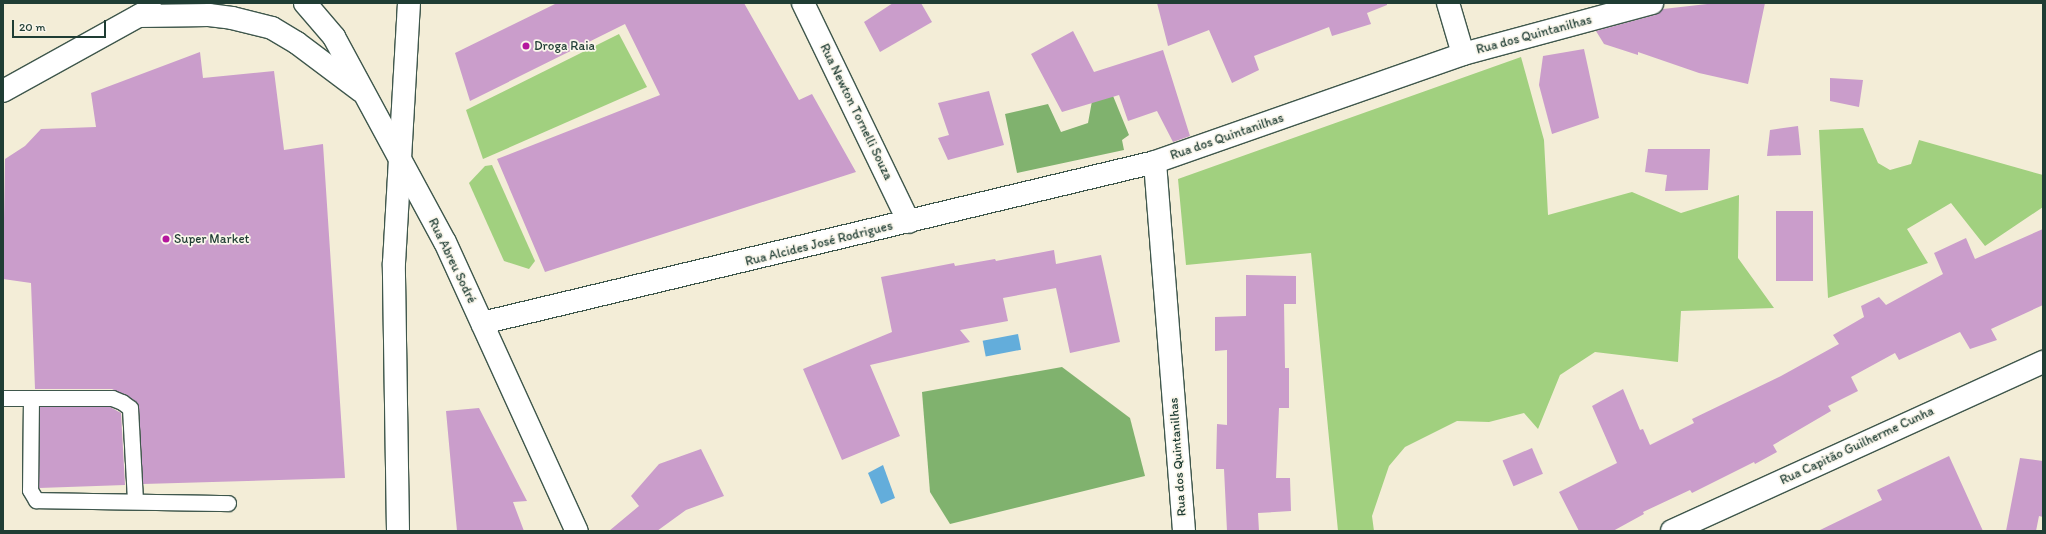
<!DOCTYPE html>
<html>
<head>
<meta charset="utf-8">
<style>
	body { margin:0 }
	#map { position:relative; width:2046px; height:534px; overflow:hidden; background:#f3edd7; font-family:Itim,sans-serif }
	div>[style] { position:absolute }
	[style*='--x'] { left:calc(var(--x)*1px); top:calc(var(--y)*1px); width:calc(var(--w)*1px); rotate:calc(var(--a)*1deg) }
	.green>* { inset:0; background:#a1d07f }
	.forest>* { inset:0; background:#80b26e }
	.water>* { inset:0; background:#63addb; transform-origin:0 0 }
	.building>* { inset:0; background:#ca9dcb; transform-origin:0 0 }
	.roads { filter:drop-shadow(1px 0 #3f574c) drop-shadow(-1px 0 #3f574c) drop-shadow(0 1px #3f574c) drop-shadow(0 -1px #3f574c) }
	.lane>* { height:15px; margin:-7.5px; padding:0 7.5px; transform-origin:7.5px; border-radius:7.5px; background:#fff }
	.street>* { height:22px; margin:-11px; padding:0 11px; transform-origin:11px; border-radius:11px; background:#fff }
	.secondary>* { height:22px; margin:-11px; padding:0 11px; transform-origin:11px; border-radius:11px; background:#fff }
	.dots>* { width:11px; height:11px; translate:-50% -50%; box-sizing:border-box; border:2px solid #fbf7ec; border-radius:50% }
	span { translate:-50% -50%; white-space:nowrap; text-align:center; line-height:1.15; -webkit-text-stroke:3.5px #fbf7ec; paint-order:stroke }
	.street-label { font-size:13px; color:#1f3d34 }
	.poi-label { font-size:13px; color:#1f3d34 }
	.left { translate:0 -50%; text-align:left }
	.frame { position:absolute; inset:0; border:4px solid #1f3d34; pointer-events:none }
	.scale { position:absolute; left:12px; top:20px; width:94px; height:18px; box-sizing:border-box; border:2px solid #1f3d34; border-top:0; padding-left:5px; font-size:12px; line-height:14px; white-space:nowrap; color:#1f3d34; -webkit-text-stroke:3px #fbf7ec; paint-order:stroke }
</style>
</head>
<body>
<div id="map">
	<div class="green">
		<div style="clip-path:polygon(619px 34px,647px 87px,483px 159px,466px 110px)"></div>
		<div style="clip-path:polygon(1521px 57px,1544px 140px,1548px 215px,1632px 192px,1681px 213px,1739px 195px,1738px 258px,1774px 308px,1681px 311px,1678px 362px,1595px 352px,1560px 375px,1538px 429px,1524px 413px,1489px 422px,1457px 421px,1405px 447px,1389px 466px,1372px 516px,1374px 531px,1338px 531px,1311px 253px,1186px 265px,1178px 179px)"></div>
		<div style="clip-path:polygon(1863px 128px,1878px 163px,1890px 170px,1911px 164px,1919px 140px,2043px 175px,2043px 207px,1985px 246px,1951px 203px,1907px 229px,1928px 263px,1828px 298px,1819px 130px)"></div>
		<div style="clip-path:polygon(492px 165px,535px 261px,529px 269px,504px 261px,469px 183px,485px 166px)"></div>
	</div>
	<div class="forest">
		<div style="clip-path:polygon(1111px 91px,1129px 135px,1122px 140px,1124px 150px,1017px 173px,1005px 114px,1048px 104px,1061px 132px,1088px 123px,1092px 101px)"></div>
		<div style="clip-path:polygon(1062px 367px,1130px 418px,1145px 476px,950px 524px,930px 492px,922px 392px)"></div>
	</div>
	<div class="water">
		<div style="left:1018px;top:334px;width:16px;height:36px;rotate:79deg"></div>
		<div style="clip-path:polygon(883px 465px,895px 498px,881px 504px,868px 473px)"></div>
	</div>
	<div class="building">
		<div style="clip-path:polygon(557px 3px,744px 3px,799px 100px,812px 94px,856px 172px,545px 272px,497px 159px,660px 95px,625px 24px,470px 101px,455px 53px)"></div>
		<div style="clip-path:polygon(893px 3px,921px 3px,932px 22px,880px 52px,864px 22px)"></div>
		<div style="clip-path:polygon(1157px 3px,1387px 3px,1387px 5px,1367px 13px,1371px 24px,1332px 36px,1329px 27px,1254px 56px,1259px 70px,1232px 83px,1209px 30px,1168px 46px)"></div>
		<div style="clip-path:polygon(1716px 3px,1765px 3px,1748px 84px,1699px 73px,1638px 52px,1638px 55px,1604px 44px,1596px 31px,1655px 15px,1663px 9px)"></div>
		<div style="clip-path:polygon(1073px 31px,1094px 72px,1163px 50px,1190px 136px,1173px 142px,1157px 111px,1128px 121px,1119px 95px,1062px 112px,1031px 54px)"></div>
		<div style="clip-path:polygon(1584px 49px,1599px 118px,1552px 134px,1539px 85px,1543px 56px)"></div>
		<div style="clip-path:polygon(200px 52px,203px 78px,274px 71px,284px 150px,323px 144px,345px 478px,143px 484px,139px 408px,135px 401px,112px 389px,35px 389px,31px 283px,3px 279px,5px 159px,25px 146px,41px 129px,96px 127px,91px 93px)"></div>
		<div style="clip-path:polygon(1830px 78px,1863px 80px,1859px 107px,1830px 101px)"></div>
		<div style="clip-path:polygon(989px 91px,1004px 145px,948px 160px,938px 138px,949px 135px,938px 103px)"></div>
		<div style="clip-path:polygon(1798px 126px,1801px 155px,1767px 156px,1770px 130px)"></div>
		<div style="clip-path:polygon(1648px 149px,1710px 149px,1708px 190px,1665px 191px,1667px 175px,1645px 172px)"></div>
		<div style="left:1776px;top:211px;width:37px;height:70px"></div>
		<div style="clip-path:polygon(2043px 229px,2043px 305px,1991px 329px,1997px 340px,1970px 349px,1960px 332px,1899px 360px,1895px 353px,1851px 377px,1858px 391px,1828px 406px,1831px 411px,1773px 445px,1777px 452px,1755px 464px,1754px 462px,1692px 493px,1690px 490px,1643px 512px,1644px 514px,1613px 531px,1579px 531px,1559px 492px,1617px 463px,1592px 406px,1623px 389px,1640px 430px,1643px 429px,1650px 445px,1694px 423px,1692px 419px,1781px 376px,1839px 344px,1833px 335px,1864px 317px,1861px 306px,1879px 297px,1886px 305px,1943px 274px,1934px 253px,1966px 238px,1975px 259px)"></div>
		<div style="clip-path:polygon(1054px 250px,1056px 264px,1101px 255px,1120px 342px,1070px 353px,1056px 288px,1003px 298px,1008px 321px,960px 330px,970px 342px,870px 365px,900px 436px,842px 460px,803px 369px,892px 332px,881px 277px,954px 263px,955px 266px,995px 259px,996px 261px)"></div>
		<div style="clip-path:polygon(1246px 275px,1296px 276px,1296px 304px,1284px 304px,1285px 368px,1289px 368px,1289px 408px,1279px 408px,1276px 478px,1290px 478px,1291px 511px,1258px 513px,1259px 531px,1227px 531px,1224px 469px,1216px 469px,1217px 424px,1227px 425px,1227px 350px,1215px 351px,1215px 317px,1246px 316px)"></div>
		<div style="clip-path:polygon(40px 407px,110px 407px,121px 413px,125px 485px,39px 488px)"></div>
		<div style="clip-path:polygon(479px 408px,527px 501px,513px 502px,524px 531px,457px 531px,446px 411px)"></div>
		<div style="left:1532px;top:448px;width:28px;height:32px;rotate:67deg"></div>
		<div style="clip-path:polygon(701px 449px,724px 496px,686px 510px,657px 531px,609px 531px,639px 506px,631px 496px,659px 464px)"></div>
		<div style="clip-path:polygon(1949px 456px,1983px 531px,1818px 531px,1882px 500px,1877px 490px)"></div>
		<div style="clip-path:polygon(2020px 458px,2043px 461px,2043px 517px,2039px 516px,2036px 531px,2006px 531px)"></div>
	</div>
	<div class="roads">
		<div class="lane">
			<div style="--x:3;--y:398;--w:109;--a:0"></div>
			<div style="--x:112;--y:398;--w:11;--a:22"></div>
			<div style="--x:122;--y:402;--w:10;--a:37"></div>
			<div style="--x:130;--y:408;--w:93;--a:86.9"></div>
			<div style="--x:31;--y:398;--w:92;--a:90.6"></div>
			<div style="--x:30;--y:490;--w:12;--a:59"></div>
			<div style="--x:36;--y:500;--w:192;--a:0.9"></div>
		</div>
		<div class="street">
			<div style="--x:803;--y:3;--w:243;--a:64.2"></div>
			<div style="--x:1448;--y:3;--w:53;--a:73.6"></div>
			<div style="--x:482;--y:323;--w:692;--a:-13.45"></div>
			<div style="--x:1184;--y:531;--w:370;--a:-94.5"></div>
			<div style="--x:1155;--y:162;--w:326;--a:-19.3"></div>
			<div style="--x:1463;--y:54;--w:196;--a:-15.1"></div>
			<div style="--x:1672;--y:531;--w:408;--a:-24.5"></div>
		</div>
		<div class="secondary">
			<div style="--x:305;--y:3;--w:45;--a:49.5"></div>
			<div style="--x:334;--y:37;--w:233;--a:61.6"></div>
			<div style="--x:445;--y:242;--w:318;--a:65.5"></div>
			<div style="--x:139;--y:16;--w:70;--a:-0.8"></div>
			<div style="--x:209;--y:15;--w:23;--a:7"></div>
			<div style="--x:232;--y:18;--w:41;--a:14"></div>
			<div style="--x:272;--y:28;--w:29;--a:31"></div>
			<div style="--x:297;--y:43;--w:80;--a:36.9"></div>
			<div style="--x:3;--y:91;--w:169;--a:-29"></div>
			<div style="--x:398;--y:531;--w:268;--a:-90.9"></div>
			<div style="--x:394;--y:263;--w:260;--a:-86.7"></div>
		</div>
	</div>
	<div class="dots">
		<div style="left:526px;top:46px;background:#b5179e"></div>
		<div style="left:166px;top:239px;background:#b5179e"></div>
	</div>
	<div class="street-label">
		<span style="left:1534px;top:35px;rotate:-15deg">Rua dos Quintanilhas</span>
		<span style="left:856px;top:112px;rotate:64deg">Rua Newton Tornelli Souza</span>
		<span style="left:1227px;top:137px;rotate:-19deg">Rua dos Quintanilhas</span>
		<span style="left:819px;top:244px;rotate:-14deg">Rua Alcides José Rodrigues</span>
		<span style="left:452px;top:261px;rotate:64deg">Rua Abreu Sodré</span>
		<span style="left:1857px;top:446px;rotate:-25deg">Rua Capitão Guilherme Cunha</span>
		<span style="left:1178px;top:457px;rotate:-94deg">Rua dos Quintanilhas</span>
	</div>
	<div class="poi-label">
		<span class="left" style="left:534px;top:46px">Droga Raia</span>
		<span class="left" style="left:174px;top:239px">Super Market</span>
	</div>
	<div class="frame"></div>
	<div class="scale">20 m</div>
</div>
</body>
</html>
